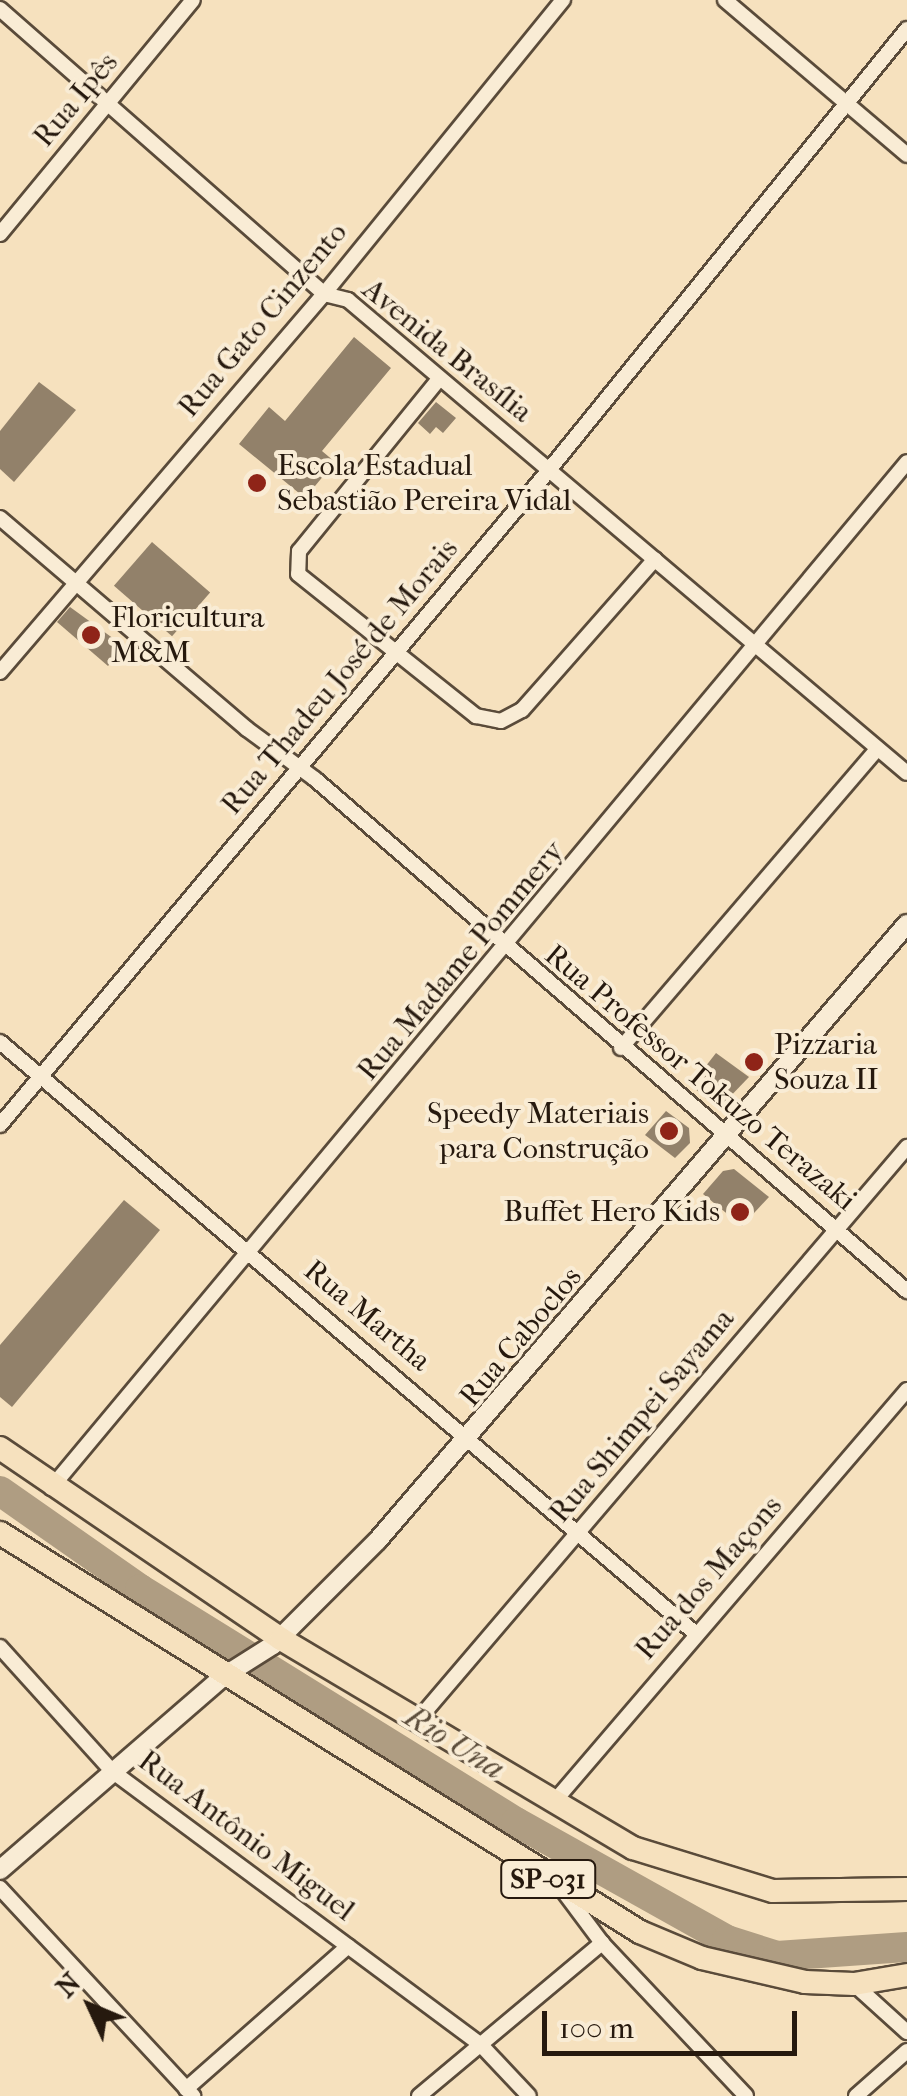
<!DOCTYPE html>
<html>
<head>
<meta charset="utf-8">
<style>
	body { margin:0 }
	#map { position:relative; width:907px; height:2096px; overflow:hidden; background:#f6e1be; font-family:"IM FELL French Canon",serif }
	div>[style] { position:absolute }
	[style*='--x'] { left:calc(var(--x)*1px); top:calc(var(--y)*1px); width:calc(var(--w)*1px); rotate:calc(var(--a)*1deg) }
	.river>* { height:30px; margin:-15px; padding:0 15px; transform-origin:15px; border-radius:15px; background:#af9d82 }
	.building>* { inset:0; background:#92816a; transform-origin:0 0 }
	.roads { filter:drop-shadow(2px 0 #5a4b3a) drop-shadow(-2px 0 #5a4b3a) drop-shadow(0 2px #5a4b3a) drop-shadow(0 -2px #5a4b3a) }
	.minor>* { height:14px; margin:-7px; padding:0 7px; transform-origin:7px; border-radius:7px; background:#f9ecd5 }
	.tertiary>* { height:18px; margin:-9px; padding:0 9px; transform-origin:9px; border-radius:9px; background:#f9ecd5 }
	.trunk>* { height:22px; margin:-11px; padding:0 11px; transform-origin:11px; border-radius:11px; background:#f6e1be }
	.dots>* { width:28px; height:28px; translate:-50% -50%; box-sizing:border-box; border:5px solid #f9ecd5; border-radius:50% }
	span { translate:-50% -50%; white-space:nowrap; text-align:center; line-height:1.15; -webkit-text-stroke:8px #f9ecd5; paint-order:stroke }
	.shield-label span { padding:2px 8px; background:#f9ecd5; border:2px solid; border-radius:8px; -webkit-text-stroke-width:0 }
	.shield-label { font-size:28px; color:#26190e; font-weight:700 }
	.street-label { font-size:30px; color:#26190e }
	.poi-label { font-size:30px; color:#26190e }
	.left { translate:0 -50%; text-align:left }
	.right { translate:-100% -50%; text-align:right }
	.water-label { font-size:32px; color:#5d4e3c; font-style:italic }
	.north { position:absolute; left:40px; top:1956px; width:100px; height:100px; -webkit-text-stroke:8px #f9ecd5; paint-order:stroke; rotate:314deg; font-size:28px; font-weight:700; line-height:40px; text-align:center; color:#26190e }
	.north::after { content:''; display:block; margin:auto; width:35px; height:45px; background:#26190e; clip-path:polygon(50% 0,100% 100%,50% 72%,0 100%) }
	.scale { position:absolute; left:542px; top:2011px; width:255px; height:45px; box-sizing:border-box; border:5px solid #26190e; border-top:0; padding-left:12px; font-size:30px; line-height:35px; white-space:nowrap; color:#26190e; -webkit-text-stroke:8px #f9ecd5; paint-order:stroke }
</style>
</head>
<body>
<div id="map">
	<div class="river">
		<div style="--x:0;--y:1491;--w:171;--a:35"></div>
		<div style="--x:140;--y:1589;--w:442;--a:31.8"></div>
		<div style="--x:516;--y:1822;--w:242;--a:29.2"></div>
		<div style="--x:727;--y:1940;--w:52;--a:17.7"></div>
		<div style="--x:777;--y:1956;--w:130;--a:-4"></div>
	</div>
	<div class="building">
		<div style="clip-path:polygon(354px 337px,391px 368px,322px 451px,335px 462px,305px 498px,239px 444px,269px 407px,285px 421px)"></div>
		<div style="clip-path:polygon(39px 382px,76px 410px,14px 482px,0 469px,0 431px)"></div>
		<div style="clip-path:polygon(436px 402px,456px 418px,443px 433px,436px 427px,430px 434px,418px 423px)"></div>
		<div style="left:152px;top:542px;width:77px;height:58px;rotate:41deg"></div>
		<div style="clip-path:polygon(70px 607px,125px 647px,108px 666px,57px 622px)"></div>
		<div style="clip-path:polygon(716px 1053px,749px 1077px,723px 1104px,712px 1104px,691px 1085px)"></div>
		<div style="clip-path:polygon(666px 1111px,689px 1128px,690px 1143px,675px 1158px,645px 1135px)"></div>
		<div style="clip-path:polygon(734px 1169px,769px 1197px,742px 1226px,703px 1194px,723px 1171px)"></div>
		<div style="clip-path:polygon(124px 1200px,160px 1230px,12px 1407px,0 1397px,0 1345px)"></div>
	</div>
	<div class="roads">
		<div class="minor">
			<div style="--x:725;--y:0;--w:239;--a:40.4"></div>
			<div style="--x:0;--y:9;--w:432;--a:41.3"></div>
			<div style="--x:324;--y:294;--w:25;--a:14"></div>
			<div style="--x:348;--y:300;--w:732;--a:40.24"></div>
			<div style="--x:0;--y:234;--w:303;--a:-50.5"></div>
			<div style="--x:439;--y:379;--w:222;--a:129.1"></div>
			<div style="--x:299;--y:551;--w:23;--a:92"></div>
			<div style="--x:298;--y:574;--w:228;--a:38.6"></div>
			<div style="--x:476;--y:716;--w:25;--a:11"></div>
			<div style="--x:501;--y:721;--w:24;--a:-28"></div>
			<div style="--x:522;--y:710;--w:201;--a:-48.6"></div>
			<div style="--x:0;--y:518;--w:325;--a:40.5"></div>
			<div style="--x:247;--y:729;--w:84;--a:36.3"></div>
			<div style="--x:315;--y:779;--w:783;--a:40.86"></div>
			<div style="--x:0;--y:672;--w:498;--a:-49.4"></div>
			<div style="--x:324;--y:294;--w:379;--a:-50.9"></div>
			<div style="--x:0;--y:1042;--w:914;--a:40.38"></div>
			<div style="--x:621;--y:1048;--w:394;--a:-49.4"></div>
			<div style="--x:0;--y:1125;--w:855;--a:-50.03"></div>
			<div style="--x:549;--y:470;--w:568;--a:-50.93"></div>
			<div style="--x:51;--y:1488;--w:1336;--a:-50.16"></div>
			<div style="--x:0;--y:1647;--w:167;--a:47.9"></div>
			<div style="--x:112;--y:1771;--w:458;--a:36.6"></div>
			<div style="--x:480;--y:2044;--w:71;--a:46.7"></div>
			<div style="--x:417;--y:1721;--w:755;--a:-49.51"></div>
			<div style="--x:553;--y:1803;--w:544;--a:-49.4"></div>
			<div style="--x:0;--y:1888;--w:284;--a:47.1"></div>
			<div style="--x:561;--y:1888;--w:69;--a:53.3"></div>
			<div style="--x:602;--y:1943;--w:210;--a:46.7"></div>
			<div style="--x:854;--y:1984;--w:72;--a:42.2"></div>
			<div style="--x:186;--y:2089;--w:216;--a:-41.4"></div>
			<div style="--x:419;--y:2096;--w:239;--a:-39.9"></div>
			<div style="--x:856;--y:2096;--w:68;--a:-41.4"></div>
		</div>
		<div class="tertiary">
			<div style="--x:0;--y:1870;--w:296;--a:-40.9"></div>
			<div style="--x:224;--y:1676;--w:58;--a:-32.3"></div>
			<div style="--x:273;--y:1645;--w:148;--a:-45"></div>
			<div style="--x:378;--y:1540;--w:812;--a:-49.35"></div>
		</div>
		<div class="trunk">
			<div style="--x:0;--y:1448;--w:340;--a:34.2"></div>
			<div style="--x:281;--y:1639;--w:409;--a:30.7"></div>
			<div style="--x:633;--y:1848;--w:146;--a:17.1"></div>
			<div style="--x:773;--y:1891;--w:134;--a:-0.9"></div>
			<div style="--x:0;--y:1533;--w:754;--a:31.94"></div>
			<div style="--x:640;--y:1932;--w:67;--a:22.8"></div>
			<div style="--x:702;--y:1958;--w:106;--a:13.1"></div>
			<div style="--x:805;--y:1982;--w:49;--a:2.3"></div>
			<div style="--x:854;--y:1984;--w:54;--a:-9.6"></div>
		</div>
	</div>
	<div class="dots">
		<div style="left:257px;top:483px;background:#8f2418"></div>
		<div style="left:91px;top:635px;background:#8f2418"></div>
		<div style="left:754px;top:1062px;background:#8f2418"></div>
		<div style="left:669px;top:1131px;background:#8f2418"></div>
		<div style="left:740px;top:1212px;background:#8f2418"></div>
	</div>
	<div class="shield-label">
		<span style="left:548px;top:1879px">SP-031</span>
	</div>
	<div class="street-label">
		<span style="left:76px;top:100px;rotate:-50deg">Rua Ipês</span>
		<span style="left:263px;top:320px;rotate:-50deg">Rua Gato Cinzento</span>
		<span style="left:447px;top:351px;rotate:39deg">Avenida Brasília</span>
		<span style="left:340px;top:677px;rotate:-50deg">Rua Thadeu José de Morais</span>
		<span style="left:461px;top:961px;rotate:-50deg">Rua Madame Pommery</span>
		<span style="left:700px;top:1078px;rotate:40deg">Rua Professor Tokuzo Terazaki</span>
		<span style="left:367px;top:1316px;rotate:40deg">Rua Martha</span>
		<span style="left:521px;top:1337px;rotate:-50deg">Rua Caboclos</span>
		<span style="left:642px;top:1416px;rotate:-50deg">Rua Shimpei Sayama</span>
		<span style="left:709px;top:1578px;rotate:-49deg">Rua dos Maçons</span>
		<span style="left:246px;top:1836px;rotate:37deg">Rua Antônio Miguel</span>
	</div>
	<div class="poi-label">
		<span class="left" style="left:277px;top:483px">Escola Estadual<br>Sebastião Pereira Vidal</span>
		<span class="left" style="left:111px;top:635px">Floricultura<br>M&amp;M</span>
		<span class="left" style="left:774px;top:1062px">Pizzaria<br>Souza II</span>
		<span class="right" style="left:649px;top:1131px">Speedy Materiais<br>para Construção</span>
		<span class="right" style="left:720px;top:1212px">Buffet Hero Kids</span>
	</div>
	<div class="water-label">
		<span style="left:454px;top:1743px;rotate:32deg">Rio Una</span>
	</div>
	<div class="north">N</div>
	<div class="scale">100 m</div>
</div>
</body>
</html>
